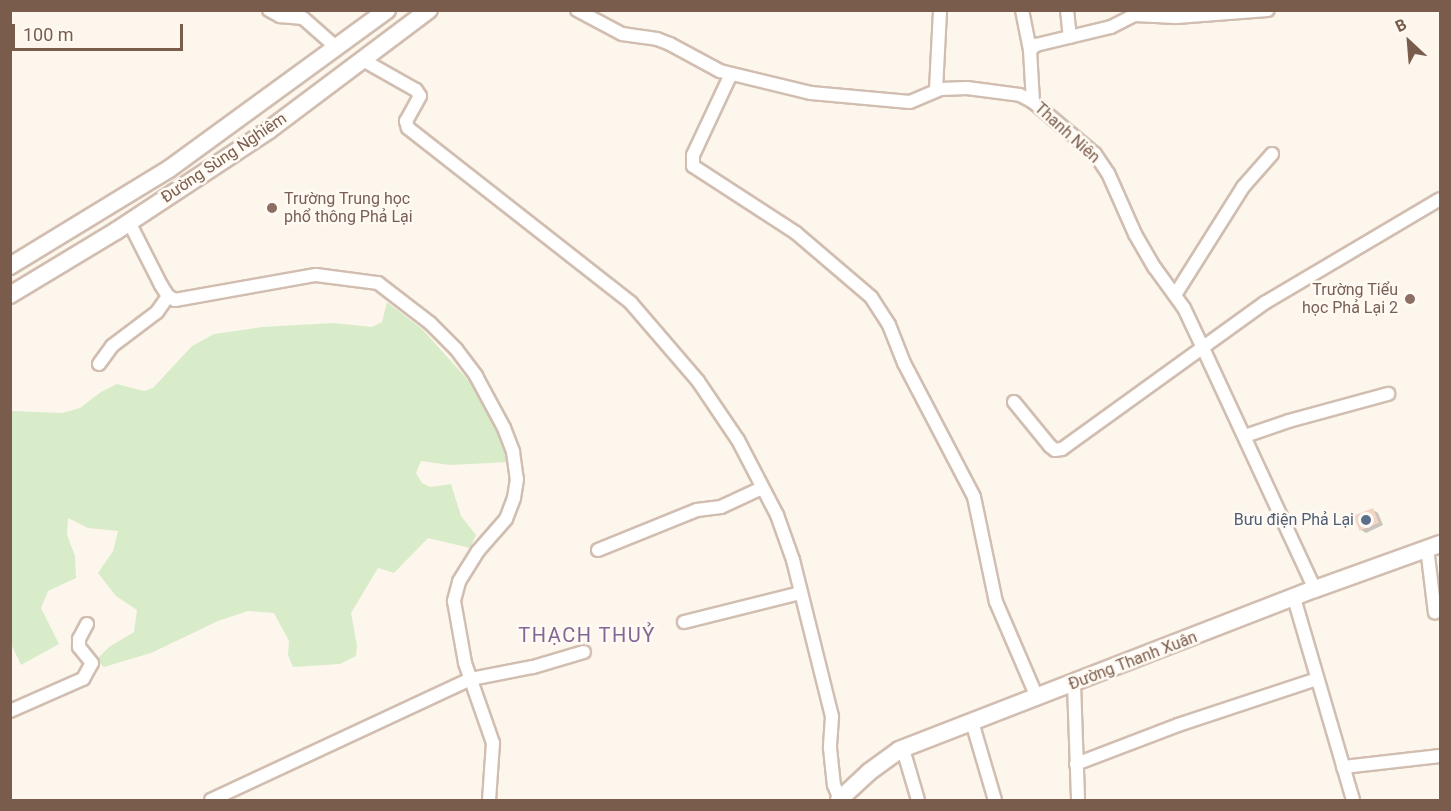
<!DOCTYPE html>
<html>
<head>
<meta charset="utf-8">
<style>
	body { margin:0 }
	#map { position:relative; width:1451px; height:811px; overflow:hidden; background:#fdf6ec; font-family:Roboto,sans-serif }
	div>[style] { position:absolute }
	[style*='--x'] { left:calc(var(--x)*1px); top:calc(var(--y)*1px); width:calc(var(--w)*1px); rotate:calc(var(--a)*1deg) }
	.green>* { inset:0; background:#d8ecc9 }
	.shadow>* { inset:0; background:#0003 }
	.building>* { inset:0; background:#f3d5c3; transform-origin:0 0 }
	.roads { filter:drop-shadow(2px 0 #d1beb0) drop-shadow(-2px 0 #d1beb0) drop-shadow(0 2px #d1beb0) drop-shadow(0 -2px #d1beb0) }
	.street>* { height:12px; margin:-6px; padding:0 6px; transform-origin:6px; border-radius:6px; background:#fff }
	.secondary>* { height:16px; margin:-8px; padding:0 8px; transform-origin:8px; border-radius:8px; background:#fff }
	.dots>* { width:16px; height:16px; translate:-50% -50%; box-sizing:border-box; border:3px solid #fffaf3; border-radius:50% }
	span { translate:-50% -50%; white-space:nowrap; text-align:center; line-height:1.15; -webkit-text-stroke:5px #fffaf3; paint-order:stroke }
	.street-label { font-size:16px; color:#7a5c4d }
	.education-label { font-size:16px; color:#785e54 }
	.left { translate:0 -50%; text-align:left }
	.right { translate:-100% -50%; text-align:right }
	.service-label { font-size:16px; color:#4e5e75 }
	.quarter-label { font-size:20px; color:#846695; letter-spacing:1.5px }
	.frame { position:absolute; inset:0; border:12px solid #7a5c4d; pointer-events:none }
	.north { position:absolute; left:1379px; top:12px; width:60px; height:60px; -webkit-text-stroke:4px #fffaf3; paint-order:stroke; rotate:334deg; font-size:16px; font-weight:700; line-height:24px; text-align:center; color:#7a5c4d }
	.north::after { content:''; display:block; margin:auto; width:21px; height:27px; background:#7a5c4d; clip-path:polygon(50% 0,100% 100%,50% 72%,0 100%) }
	.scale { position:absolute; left:12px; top:24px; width:171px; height:27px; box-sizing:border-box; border:3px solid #7a5c4d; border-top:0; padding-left:8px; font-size:18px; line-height:21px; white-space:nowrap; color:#7a5c4d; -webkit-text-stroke:4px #fffaf3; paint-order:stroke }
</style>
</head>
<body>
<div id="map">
	<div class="green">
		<div style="clip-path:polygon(387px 302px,422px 329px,478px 391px,501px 429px,510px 462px,450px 465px,421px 461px,416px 473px,422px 483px,430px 487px,451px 484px,461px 516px,476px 535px,470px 548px,428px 538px,394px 573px,378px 568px,351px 613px,357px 646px,356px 656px,340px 664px,293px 667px,288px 655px,289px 641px,274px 613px,248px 611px,218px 621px,151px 653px,104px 667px,96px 660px,109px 647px,134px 632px,137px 610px,116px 596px,98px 573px,113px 551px,118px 531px,88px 528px,68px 518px,67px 535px,75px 556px,76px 578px,48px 591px,41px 608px,59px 644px,21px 665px,11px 644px,11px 411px,63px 413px,80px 408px,101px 392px,117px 384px,144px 391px,153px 388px,192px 346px,214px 334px,262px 327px,334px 323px,372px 327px,382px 322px)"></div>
	</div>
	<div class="shadow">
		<div style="clip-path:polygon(1373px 510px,1378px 513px,1383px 525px,1366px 533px,1361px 530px)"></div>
	</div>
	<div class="building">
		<div style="left:1373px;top:508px;width:16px;height:21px;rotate:68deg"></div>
	</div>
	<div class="roads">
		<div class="street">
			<div style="--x:269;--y:10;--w:13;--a:29"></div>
			<div style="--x:280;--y:16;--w:23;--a:5"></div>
			<div style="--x:303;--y:18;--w:45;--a:41.4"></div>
			<div style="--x:577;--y:10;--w:51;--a:28.1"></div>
			<div style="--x:622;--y:34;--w:35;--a:8"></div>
			<div style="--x:657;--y:39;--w:14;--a:21"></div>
			<div style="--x:670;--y:44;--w:57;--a:28.4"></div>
			<div style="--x:720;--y:71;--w:94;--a:13.6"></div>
			<div style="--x:811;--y:93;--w:99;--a:5.2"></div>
			<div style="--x:910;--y:102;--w:34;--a:-23"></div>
			<div style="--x:941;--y:89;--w:26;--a:-2"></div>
			<div style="--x:967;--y:88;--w:53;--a:7.5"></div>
			<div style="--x:1020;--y:95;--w:15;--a:28"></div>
			<div style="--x:1033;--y:102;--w:81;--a:40"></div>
			<div style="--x:1095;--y:154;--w:23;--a:56"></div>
			<div style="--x:1108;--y:173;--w:67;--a:66.1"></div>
			<div style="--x:1135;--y:234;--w:39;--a:60"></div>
			<div style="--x:1155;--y:268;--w:49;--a:54.1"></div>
			<div style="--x:1184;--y:308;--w:42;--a:64.7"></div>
			<div style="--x:1202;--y:346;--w:268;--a:65.1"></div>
			<div style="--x:1022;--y:10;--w:41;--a:78.7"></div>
			<div style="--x:1067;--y:10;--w:27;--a:84"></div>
			<div style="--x:361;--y:59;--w:63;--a:29.4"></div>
			<div style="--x:416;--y:90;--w:7;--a:56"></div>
			<div style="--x:420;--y:96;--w:29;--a:119"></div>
			<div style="--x:406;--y:121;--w:7;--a:74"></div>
			<div style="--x:408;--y:128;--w:283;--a:38.1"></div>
			<div style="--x:631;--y:303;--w:103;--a:49.3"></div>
			<div style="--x:698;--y:381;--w:71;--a:55.9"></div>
			<div style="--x:738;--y:440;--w:85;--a:62.5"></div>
			<div style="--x:777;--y:515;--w:48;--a:70.4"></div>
			<div style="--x:793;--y:560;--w:162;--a:76"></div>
			<div style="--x:832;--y:717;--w:31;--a:94"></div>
			<div style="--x:830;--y:748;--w:37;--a:84"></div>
			<div style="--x:834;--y:785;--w:16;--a:68"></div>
			<div style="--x:731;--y:74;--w:89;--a:115.1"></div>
			<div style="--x:693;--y:155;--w:11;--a:90"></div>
			<div style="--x:693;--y:166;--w:123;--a:33"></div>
			<div style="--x:796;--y:233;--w:99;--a:40.5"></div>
			<div style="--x:871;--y:297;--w:33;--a:57"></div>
			<div style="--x:889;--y:325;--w:41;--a:68.5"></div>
			<div style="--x:904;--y:363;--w:151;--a:62.4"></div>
			<div style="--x:974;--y:497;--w:107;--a:78.2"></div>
			<div style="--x:996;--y:602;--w:103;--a:66.7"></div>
			<div style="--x:936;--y:90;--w:80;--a:-87.1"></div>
			<div style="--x:1033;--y:102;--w:52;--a:-93.3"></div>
			<div style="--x:1030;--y:50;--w:8;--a:-40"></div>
			<div style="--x:1036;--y:45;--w:77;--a:-13.5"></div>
			<div style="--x:1111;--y:27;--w:27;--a:-27"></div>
			<div style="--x:1135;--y:15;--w:41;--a:2.8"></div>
			<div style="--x:1176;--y:17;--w:92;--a:-4.4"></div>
			<div style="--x:129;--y:222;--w:71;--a:63.1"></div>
			<div style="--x:161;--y:285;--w:13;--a:58"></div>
			<div style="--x:168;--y:296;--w:8;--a:30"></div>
			<div style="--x:175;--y:300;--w:143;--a:-10.1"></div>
			<div style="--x:316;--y:275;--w:63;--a:7.4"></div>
			<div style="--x:378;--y:283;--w:66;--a:37.6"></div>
			<div style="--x:430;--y:323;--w:37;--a:45"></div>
			<div style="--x:456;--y:349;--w:34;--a:53"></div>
			<div style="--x:476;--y:376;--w:59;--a:61.7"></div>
			<div style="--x:504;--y:428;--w:26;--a:69"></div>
			<div style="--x:513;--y:452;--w:27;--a:82"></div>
			<div style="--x:517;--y:479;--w:19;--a:99"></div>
			<div style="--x:514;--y:498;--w:22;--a:111"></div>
			<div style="--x:506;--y:519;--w:43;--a:131.2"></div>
			<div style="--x:478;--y:551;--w:36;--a:122"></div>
			<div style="--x:459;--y:582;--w:20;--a:105"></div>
			<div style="--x:454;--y:601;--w:63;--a:79.9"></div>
			<div style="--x:465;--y:663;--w:85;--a:70.7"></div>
			<div style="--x:493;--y:743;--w:57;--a:94"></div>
			<div style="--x:1175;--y:295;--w:128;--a:-57.8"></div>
			<div style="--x:1243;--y:187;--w:44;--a:-48.7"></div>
			<div style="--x:99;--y:364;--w:22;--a:-54"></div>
			<div style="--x:112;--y:346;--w:56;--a:-37.1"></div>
			<div style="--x:157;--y:312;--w:19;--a:-55"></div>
			<div style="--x:1014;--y:402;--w:57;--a:50.7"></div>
			<div style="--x:1050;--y:446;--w:6;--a:39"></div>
			<div style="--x:1055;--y:450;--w:7;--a:-8"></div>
			<div style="--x:1062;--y:449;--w:251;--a:-35.8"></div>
			<div style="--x:1266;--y:302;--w:202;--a:-30.6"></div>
			<div style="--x:1245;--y:436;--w:46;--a:-18.8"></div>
			<div style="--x:1289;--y:421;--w:103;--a:-15.3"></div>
			<div style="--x:1427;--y:548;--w:65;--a:83"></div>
			<div style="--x:598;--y:550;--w:107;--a:-22"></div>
			<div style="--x:697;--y:510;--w:24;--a:-7"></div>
			<div style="--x:721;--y:507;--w:45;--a:-24.9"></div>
			<div style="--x:1294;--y:598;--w:210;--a:73.7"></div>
			<div style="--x:684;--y:622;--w:120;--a:-14"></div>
			<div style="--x:1074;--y:684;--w:116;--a:88"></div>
			<div style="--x:10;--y:711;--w:80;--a:-23.7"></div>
			<div style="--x:83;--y:679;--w:18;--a:-61"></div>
			<div style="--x:92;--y:663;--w:21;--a:-129"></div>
			<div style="--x:79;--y:647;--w:8;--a:-90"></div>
			<div style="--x:79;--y:639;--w:17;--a:-62"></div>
			<div style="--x:972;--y:722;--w:81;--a:73.6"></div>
			<div style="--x:903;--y:749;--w:53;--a:73.6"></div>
			<div style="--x:1076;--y:764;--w:109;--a:-20.9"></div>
			<div style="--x:1178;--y:725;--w:146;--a:-18.3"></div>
			<div style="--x:1343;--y:767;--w:98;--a:-6.5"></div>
			<div style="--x:211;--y:800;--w:287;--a:-25"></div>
			<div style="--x:471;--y:679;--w:63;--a:-11"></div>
			<div style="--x:533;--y:667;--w:53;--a:-16.4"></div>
		</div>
		<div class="secondary">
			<div style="--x:10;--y:266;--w:186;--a:-31.4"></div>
			<div style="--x:169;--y:169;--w:270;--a:-36.1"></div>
			<div style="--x:10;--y:295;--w:124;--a:-31.1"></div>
			<div style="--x:116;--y:231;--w:183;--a:-33.4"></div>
			<div style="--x:269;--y:130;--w:200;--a:-36.9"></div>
			<div style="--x:839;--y:800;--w:41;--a:-43"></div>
			<div style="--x:869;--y:772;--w:37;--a:-36"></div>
			<div style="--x:899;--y:750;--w:446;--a:-21.2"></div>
			<div style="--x:1315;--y:589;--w:133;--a:-19.8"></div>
		</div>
	</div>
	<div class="dots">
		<div style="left:272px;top:208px;background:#8d6e63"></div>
		<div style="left:1410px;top:299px;background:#8d6e63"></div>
		<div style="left:1366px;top:520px;background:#5c6f8a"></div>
	</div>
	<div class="street-label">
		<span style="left:1067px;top:133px;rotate:42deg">Thanh Niên</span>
		<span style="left:224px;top:158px;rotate:-34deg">Đường Sùng Nghiêm</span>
		<span style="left:1133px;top:661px;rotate:-21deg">Đường Thanh Xuân</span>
	</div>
	<div class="education-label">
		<span class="left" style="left:284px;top:208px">Trường Trung học<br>phổ thông Phả Lại</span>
		<span class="right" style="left:1398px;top:299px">Trường Tiểu<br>học Phả Lại 2</span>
	</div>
	<div class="service-label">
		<span class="right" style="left:1354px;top:520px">Bưu điện Phả Lại</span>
	</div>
	<div class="quarter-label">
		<span style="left:587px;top:635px">THẠCH THUỶ</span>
	</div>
	<div class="frame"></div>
	<div class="north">B</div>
	<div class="scale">100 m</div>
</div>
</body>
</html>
